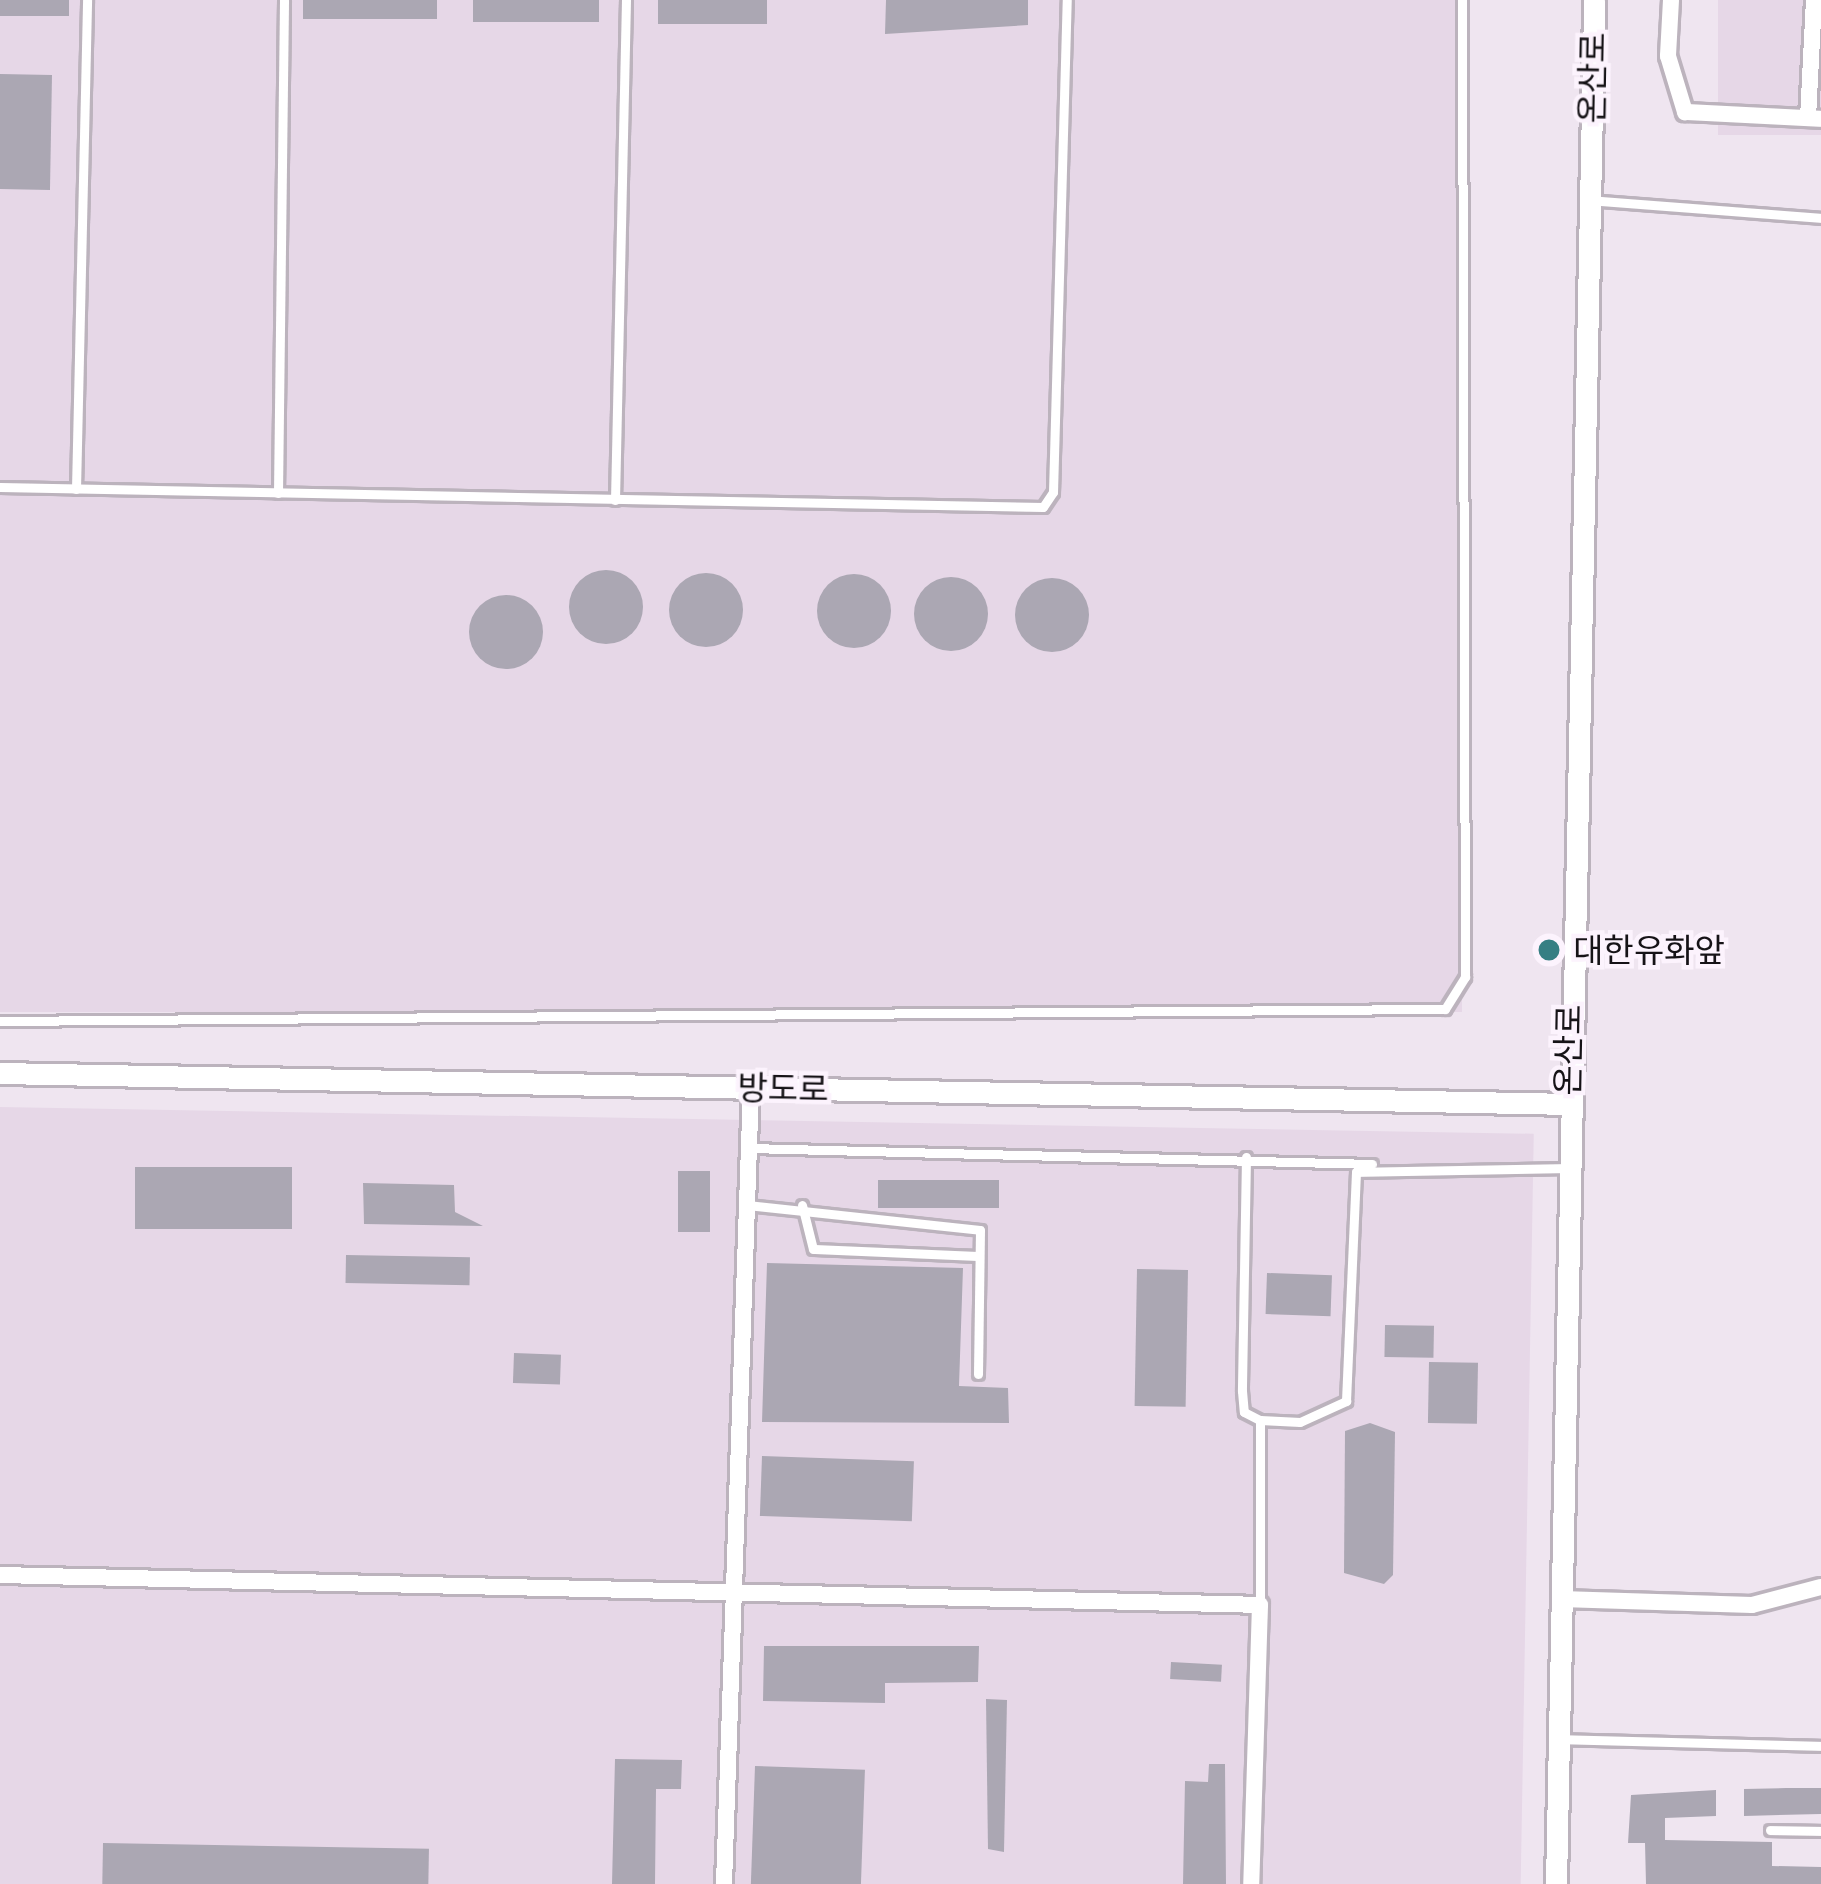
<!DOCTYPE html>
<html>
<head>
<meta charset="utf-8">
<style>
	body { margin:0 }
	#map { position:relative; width:1821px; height:1884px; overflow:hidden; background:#efe5f0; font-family:"Noto Sans","Noto Sans KR",sans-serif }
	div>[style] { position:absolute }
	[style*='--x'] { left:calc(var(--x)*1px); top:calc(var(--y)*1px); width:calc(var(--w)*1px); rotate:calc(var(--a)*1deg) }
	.built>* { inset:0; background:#e6d7e7; transform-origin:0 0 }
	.building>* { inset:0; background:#aba7b3; transform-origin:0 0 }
	.round { border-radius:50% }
	.roads { filter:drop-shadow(3px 0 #bcb3bd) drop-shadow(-3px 0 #bcb3bd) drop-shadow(0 3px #bcb3bd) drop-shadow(0 -3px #bcb3bd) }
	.service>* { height:9px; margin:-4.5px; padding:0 4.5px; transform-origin:4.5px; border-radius:4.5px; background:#fff }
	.minor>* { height:16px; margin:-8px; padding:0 8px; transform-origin:8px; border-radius:8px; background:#fff }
	.tertiary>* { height:21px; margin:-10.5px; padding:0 10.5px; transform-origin:10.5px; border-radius:10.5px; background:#fff }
	.dots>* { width:33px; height:33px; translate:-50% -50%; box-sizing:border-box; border:6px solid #fcf3fd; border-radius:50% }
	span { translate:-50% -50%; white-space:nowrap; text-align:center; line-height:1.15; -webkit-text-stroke:9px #fcf3fd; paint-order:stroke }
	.street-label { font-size:33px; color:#161317 }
	.poi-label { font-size:33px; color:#161317 }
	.left { translate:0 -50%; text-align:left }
</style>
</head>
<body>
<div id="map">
	<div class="built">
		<div style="left:0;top:0;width:1462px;height:1012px"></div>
		<div style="left:1718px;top:0;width:103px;height:135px"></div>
		<div style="left:0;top:1107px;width:1534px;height:777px;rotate:1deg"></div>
	</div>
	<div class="building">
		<div style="left:0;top:0;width:69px;height:16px"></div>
		<div style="left:303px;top:0;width:134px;height:19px"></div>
		<div style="left:473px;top:0;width:126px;height:22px"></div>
		<div style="left:658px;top:0;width:109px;height:24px"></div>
		<div style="clip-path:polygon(886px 0,1028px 0,1028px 25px,885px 34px)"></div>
		<div style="left:0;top:74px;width:52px;height:115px;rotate:1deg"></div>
		<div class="round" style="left:569px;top:570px;width:74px;height:74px"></div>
		<div class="round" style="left:669px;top:573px;width:74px;height:74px"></div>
		<div class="round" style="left:817px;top:574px;width:74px;height:74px"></div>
		<div class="round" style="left:914px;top:577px;width:74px;height:74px"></div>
		<div class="round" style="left:1015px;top:578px;width:74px;height:74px"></div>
		<div class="round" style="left:469px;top:595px;width:74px;height:74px"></div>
		<div style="left:135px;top:1167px;width:157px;height:62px"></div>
		<div style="left:678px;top:1171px;width:32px;height:61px"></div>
		<div style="left:878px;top:1180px;width:121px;height:28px"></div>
		<div style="clip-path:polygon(363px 1183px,454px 1185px,455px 1212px,483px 1226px,364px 1224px)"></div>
		<div style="left:346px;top:1255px;width:124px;height:28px;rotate:1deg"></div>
		<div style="clip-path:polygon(767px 1263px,963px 1268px,959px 1386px,1008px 1388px,1009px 1423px,762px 1422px)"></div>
		<div style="left:1137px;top:1269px;width:51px;height:137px;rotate:1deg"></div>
		<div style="left:1267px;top:1273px;width:65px;height:41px;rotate:2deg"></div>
		<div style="left:1385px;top:1325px;width:49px;height:32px;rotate:1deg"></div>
		<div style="left:514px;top:1353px;width:47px;height:30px;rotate:2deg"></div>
		<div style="left:1429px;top:1362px;width:49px;height:61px;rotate:1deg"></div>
		<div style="clip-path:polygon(1370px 1423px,1395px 1432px,1393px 1575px,1384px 1584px,1344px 1573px,1345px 1431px)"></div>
		<div style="left:762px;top:1456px;width:152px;height:60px;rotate:2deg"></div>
		<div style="clip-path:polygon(764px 1646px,979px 1646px,978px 1682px,885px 1683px,885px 1703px,763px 1701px)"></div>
		<div style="left:1171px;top:1662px;width:51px;height:17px;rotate:3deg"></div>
		<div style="clip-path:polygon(986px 1699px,1007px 1700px,1004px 1852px,988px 1849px)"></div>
		<div style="clip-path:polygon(615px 1759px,682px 1760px,681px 1789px,656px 1789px,655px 1884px,612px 1884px)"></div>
		<div style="clip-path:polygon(1209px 1764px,1225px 1764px,1226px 1884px,1183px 1884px,1185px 1781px,1208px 1782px)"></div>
		<div style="left:755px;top:1766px;width:110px;height:118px;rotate:2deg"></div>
		<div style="clip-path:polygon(1786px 1788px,1821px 1788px,1821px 1814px,1744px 1816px,1744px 1789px)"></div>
		<div style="clip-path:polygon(1716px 1790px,1716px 1816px,1665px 1818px,1665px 1840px,1772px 1842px,1772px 1866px,1821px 1867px,1821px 1884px,1646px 1884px,1645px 1843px,1628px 1843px,1631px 1795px)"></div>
		<div style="left:103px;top:1843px;width:326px;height:41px;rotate:1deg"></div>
	</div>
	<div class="roads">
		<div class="service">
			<div style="--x:1589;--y:200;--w:233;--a:4.4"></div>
			<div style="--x:0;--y:487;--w:1043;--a:1.1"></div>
			<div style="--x:1043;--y:507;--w:18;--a:-56"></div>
			<div style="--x:1053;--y:492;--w:492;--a:-88.4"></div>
			<div style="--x:76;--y:489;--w:489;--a:-88.7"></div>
			<div style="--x:278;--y:493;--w:493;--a:-89.3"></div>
			<div style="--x:615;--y:500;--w:500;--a:-88.74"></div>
			<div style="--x:0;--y:1021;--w:1445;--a:-0.48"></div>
			<div style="--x:1445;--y:1009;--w:38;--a:-58"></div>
			<div style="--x:1465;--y:977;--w:977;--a:-90.18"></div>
			<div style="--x:749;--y:1148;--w:623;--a:1.47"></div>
			<div style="--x:1246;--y:1157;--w:234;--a:91"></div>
			<div style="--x:1242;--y:1391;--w:21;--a:85"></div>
			<div style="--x:1244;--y:1412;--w:18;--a:27"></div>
			<div style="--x:747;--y:1205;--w:234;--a:6.1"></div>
			<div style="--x:980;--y:1230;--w:144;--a:90.8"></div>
			<div style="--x:802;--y:1205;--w:45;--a:76"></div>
			<div style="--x:813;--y:1249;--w:166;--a:2.4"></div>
			<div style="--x:1260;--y:1605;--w:185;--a:-90"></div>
			<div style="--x:1260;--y:1420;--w:40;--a:2.9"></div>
			<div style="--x:1300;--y:1422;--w:51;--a:-24.5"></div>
			<div style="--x:1346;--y:1401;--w:229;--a:-87.5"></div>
			<div style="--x:1356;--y:1172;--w:210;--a:-1.1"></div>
			<div style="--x:1559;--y:1739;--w:262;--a:1.5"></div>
			<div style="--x:1770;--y:1830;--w:51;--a:1.1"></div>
		</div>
		<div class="minor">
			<div style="--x:1671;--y:0;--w:56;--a:93.1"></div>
			<div style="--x:1668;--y:56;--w:59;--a:73.1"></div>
			<div style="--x:1685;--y:112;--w:136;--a:2.9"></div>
			<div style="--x:1808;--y:118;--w:118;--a:-87.1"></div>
			<div style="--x:0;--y:1575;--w:1260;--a:1.36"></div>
			<div style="--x:1260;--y:1605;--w:279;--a:91.8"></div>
			<div style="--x:1561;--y:1599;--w:191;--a:1.8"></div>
			<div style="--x:1752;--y:1605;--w:71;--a:-14.6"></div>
			<div style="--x:724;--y:1884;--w:796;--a:-88.06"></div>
		</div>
		<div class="tertiary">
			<div style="--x:0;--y:1073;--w:1567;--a:1.13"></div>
			<div style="--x:1556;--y:1884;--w:1884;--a:-88.84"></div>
		</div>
	</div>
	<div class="dots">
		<div style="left:1549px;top:950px;background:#367f83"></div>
	</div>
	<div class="street-label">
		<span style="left:1592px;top:78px;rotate:-89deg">온산로</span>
		<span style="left:1568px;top:1050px;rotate:-89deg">온산로</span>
		<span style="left:783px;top:1088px;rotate:1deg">방도로</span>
	</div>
	<div class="poi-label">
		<span class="left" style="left:1573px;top:950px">대한유화앞</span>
	</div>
</div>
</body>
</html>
